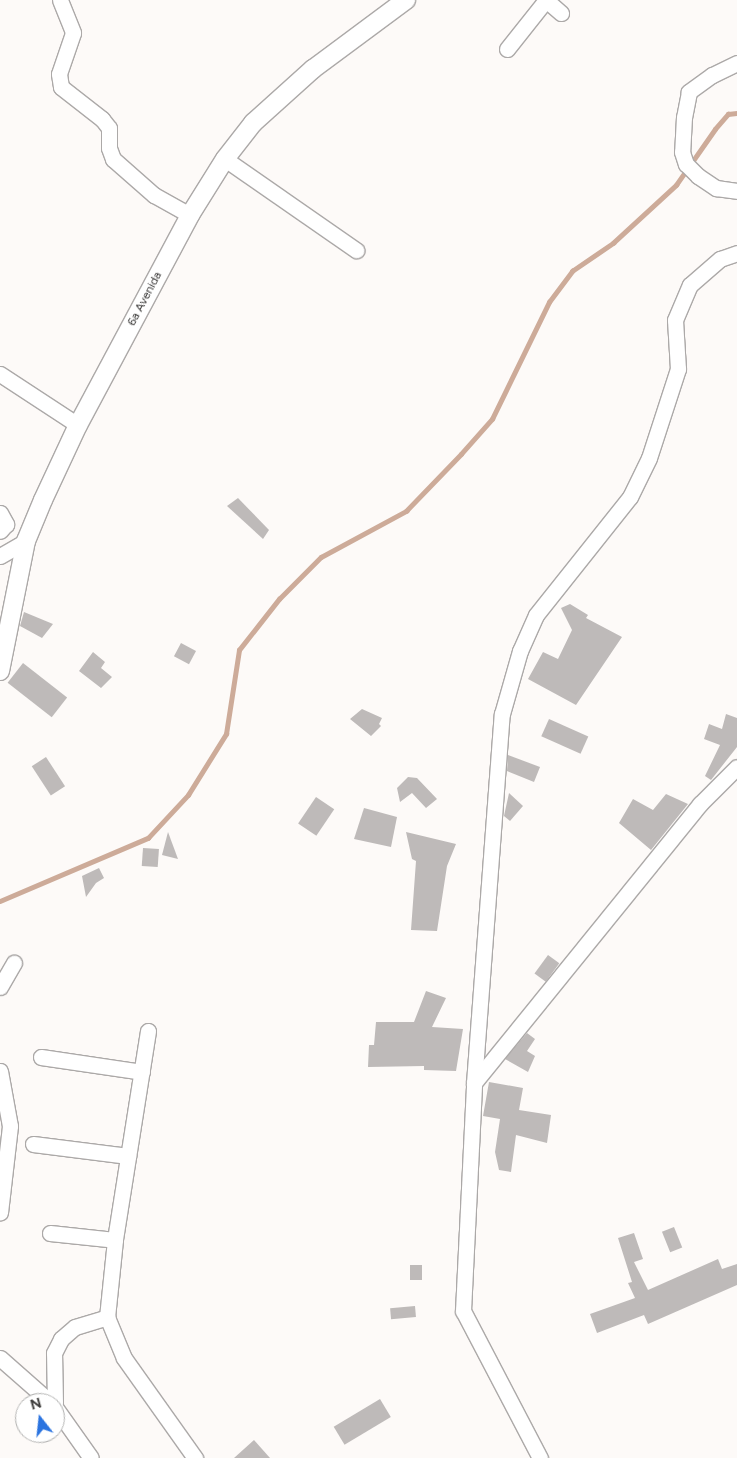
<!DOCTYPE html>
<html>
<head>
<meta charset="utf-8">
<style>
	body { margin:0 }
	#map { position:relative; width:737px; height:1458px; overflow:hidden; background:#fdfaf8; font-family:Figtree,sans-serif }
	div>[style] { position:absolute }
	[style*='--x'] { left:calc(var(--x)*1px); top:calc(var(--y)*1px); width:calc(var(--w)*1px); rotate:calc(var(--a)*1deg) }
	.stream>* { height:4.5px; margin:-2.25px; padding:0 2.25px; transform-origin:2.25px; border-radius:2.25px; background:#cdab99 }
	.building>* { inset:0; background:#bebab9; transform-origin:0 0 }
	.roads { filter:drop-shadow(1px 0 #aca9a8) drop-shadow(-1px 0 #aca9a8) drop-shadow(0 1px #aca9a8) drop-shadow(0 -1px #aca9a8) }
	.minor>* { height:15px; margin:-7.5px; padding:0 7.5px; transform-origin:7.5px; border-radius:7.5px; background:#fff }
	.tertiary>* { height:18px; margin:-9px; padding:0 9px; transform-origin:9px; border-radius:9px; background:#fff }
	span { translate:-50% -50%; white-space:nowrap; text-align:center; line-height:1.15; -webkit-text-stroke:5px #fff; paint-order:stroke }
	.street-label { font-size:12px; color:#3c3b3a }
	.north { position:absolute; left:15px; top:1393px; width:50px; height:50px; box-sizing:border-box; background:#fff; border:1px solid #b1b1b0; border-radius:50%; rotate:344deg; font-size:14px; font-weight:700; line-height:20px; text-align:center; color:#3c3b3a }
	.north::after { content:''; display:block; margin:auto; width:18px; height:22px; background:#2b74e0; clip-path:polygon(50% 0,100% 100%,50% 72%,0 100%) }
</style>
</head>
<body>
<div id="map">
	<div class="stream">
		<div style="--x:0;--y:901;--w:161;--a:-23.1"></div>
		<div style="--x:148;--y:838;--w:59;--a:-47.1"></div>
		<div style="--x:188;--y:795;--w:72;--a:-58.1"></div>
		<div style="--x:226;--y:734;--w:85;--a:-81.2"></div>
		<div style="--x:239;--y:650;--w:65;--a:-51.9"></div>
		<div style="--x:279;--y:599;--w:59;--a:-45"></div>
		<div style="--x:321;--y:557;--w:97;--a:-28.4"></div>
		<div style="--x:406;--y:511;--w:79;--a:-46"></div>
		<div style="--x:461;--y:454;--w:47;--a:-48.5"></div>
		<div style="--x:492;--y:419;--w:130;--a:-64"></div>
		<div style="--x:549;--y:302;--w:39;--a:-53"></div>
		<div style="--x:572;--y:271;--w:50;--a:-34.3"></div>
		<div style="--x:613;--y:243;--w:86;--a:-42.6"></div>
		<div style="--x:676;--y:185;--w:68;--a:-55.1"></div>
		<div style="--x:715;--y:129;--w:20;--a:-49"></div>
		<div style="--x:728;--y:114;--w:9;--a:-6"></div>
	</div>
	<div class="building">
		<div style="clip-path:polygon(238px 498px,269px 530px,263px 539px,227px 506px)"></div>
		<div style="clip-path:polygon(570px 604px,588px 615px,586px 618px,622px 637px,576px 705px,528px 679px,543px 652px,558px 659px,572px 630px,561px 608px)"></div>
		<div style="clip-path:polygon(24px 612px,53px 624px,42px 638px,20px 626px)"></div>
		<div style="left:181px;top:643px;width:17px;height:15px;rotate:28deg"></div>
		<div style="clip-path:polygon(93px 652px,105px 662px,101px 668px,112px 677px,101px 688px,79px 671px)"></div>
		<div style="left:23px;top:663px;width:56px;height:25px;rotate:38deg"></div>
		<div style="clip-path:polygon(362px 709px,382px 718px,379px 724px,381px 726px,371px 736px,350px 719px)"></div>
		<div style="clip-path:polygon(726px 714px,737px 718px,737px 747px,711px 780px,705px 776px,720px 745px,704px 739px,709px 724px,722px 729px)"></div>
		<div style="left:549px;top:719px;width:43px;height:19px;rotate:24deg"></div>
		<div style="clip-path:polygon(508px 755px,540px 767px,534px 782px,507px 771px)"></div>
		<div style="left:46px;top:757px;width:35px;height:17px;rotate:57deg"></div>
		<div style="clip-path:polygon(408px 777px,417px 778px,437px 799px,426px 808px,412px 793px,400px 802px,397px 788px)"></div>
		<div style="clip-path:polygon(509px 793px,523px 806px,510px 821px,504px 816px)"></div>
		<div style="clip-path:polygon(666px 794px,688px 804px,651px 850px,619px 823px,633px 799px,653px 810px)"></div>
		<div style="left:316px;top:797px;width:22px;height:32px;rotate:34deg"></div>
		<div style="clip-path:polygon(364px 808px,397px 817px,391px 847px,354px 839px)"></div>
		<div style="clip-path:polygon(168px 832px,178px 859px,162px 855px)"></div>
		<div style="clip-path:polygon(406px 832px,456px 844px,447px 866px,437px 931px,411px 930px,416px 861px,412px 859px)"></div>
		<div style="left:143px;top:848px;width:16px;height:18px;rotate:4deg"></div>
		<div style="clip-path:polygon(99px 868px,104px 878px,96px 883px,86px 897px,82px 876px)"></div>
		<div style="left:548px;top:955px;width:14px;height:23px;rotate:36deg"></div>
		<div style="clip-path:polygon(426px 991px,446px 998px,432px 1027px,463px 1029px,456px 1071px,424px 1070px,424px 1066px,368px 1067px,369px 1045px,374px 1045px,376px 1022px,414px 1022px)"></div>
		<div style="clip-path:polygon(527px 1033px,535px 1039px,527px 1051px,535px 1056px,528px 1072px,505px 1059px)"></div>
		<div style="clip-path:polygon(489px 1082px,523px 1088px,519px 1110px,551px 1115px,547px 1143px,516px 1135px,511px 1172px,499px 1170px,495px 1152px,500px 1119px,483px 1116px)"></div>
		<div style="left:674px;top:1227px;width:22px;height:13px;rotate:68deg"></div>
		<div style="clip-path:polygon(634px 1233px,643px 1259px,634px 1262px,648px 1290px,718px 1259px,722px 1269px,737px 1264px,737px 1285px,648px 1324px,644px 1315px,597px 1333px,590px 1314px,635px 1298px,628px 1283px,632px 1282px,618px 1238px)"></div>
		<div style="left:410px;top:1265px;width:12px;height:15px"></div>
		<div style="left:415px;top:1306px;width:11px;height:25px;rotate:85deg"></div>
		<div style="left:380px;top:1399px;width:21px;height:54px;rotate:59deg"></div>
		<div style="clip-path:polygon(254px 1440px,270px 1458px,234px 1458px)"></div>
	</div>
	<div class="roads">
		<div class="minor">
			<div style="--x:60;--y:0;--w:35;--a:68"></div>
			<div style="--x:73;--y:33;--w:43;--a:108.9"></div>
			<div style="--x:59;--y:74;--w:13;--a:81"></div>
			<div style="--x:61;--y:87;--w:52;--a:38"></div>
			<div style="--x:102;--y:119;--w:11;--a:52"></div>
			<div style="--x:109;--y:128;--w:20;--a:90"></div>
			<div style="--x:109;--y:148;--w:12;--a:70"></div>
			<div style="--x:113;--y:159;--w:55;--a:41.3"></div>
			<div style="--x:154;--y:195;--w:41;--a:29.1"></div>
			<div style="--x:546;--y:0;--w:20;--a:41"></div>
			<div style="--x:507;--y:49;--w:63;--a:-51.5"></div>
			<div style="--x:737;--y:63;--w:28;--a:154"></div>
			<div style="--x:712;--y:75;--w:29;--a:144"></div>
			<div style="--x:689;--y:92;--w:25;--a:101"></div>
			<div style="--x:684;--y:117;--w:35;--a:93"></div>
			<div style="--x:682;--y:152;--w:13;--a:72"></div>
			<div style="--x:686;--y:164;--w:17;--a:45"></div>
			<div style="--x:698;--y:176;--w:22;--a:34"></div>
			<div style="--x:716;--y:188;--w:21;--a:8"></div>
			<div style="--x:225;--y:159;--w:160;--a:34.8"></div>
			<div style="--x:0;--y:374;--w:93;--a:33.2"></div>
			<div style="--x:0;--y:513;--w:13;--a:61"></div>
			<div style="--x:6;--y:524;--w:9;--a:131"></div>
			<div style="--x:0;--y:556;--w:30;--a:-30"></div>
			<div style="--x:0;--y:987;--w:28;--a:-60"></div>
			<div style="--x:148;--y:1031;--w:212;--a:99"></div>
			<div style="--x:115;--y:1240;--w:77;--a:95.9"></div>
			<div style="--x:107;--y:1317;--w:44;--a:67.5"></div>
			<div style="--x:124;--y:1358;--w:123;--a:54.6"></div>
			<div style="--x:41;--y:1057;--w:102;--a:8.4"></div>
			<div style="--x:0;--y:1071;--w:56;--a:79.7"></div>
			<div style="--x:10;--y:1126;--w:87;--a:96.6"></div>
			<div style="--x:474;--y:1083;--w:359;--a:-51"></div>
			<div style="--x:700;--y:804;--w:52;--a:-45"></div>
			<div style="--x:33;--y:1144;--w:96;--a:7.2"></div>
			<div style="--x:50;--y:1233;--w:65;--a:6.1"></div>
			<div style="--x:0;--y:1358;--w:68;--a:41.4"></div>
			<div style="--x:55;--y:1403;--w:50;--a:-91.1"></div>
			<div style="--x:54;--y:1353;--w:16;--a:-63"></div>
			<div style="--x:61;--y:1339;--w:18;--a:-41"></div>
			<div style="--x:75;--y:1327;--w:34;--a:-17"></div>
			<div style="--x:55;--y:1407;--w:62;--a:54.8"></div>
			<div style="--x:540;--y:1458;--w:166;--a:-117.6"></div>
			<div style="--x:463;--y:1311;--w:228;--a:-87.2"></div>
			<div style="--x:474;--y:1083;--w:370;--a:-85.7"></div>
			<div style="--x:502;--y:714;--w:66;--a:-74.1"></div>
			<div style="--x:520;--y:651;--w:39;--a:-66"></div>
			<div style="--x:536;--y:615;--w:151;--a:-51.5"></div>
			<div style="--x:630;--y:497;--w:43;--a:-64"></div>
			<div style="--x:649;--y:458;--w:94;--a:-72"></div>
			<div style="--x:678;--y:369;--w:49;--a:-93.5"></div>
			<div style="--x:675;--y:320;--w:38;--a:-67"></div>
			<div style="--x:690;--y:285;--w:40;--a:-41"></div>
			<div style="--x:720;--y:259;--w:18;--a:-19"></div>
		</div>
		<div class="tertiary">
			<div style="--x:0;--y:671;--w:133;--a:-78.7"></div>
			<div style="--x:26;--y:541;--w:44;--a:-67.5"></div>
			<div style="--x:43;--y:500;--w:83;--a:-65"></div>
			<div style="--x:78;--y:425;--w:238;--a:-61.9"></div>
			<div style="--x:190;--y:215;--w:66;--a:-58"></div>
			<div style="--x:225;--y:159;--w:46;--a:-52.1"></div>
			<div style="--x:253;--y:123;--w:81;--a:-42"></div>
			<div style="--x:313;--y:69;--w:116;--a:-36.6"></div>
		</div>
	</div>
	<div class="street-label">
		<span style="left:145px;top:299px;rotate:-62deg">6a Avenida</span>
	</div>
	<div class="north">N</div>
</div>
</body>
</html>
